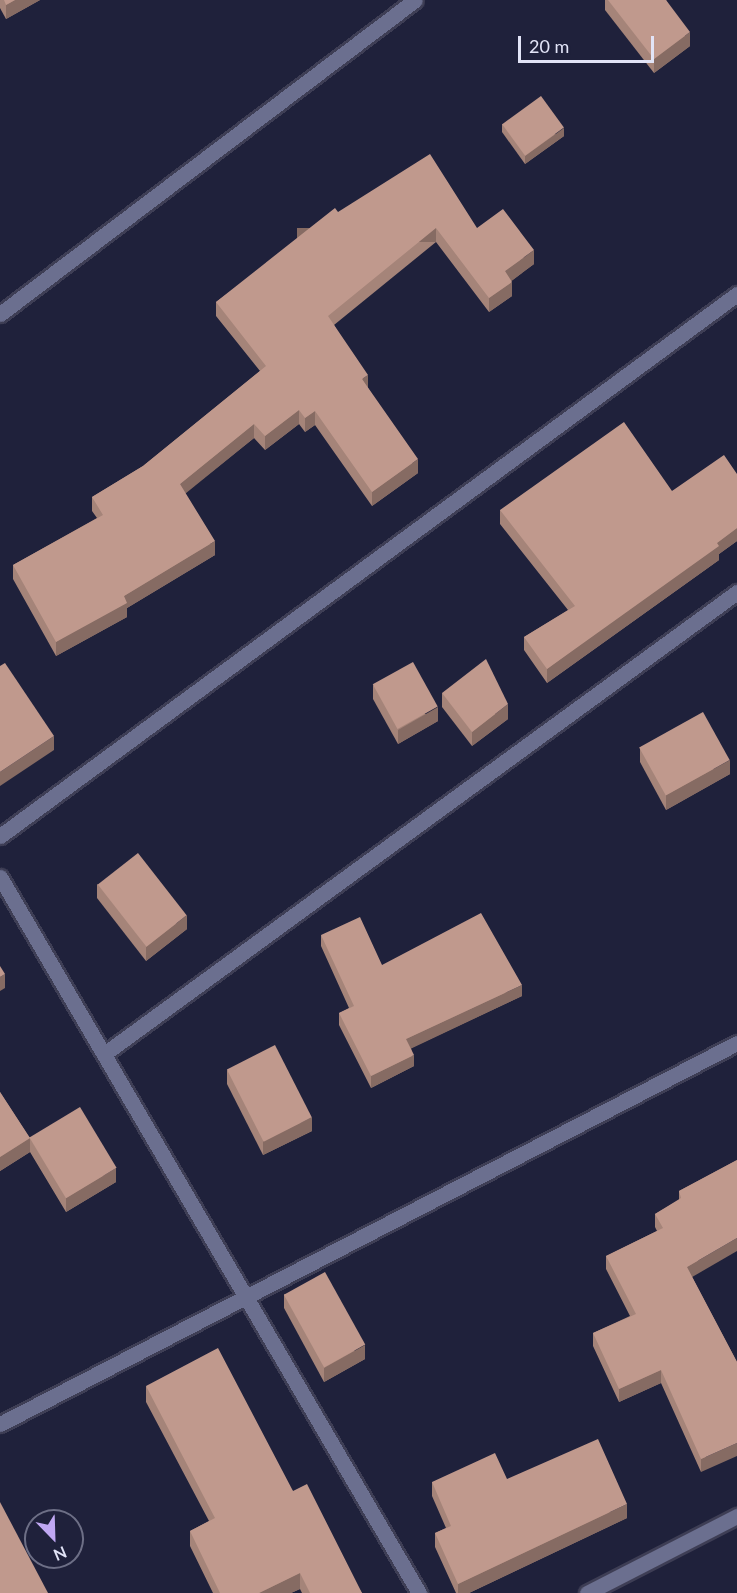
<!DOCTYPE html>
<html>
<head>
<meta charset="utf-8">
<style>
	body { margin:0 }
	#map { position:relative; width:737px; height:1593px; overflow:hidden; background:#1f213b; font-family:Lato,sans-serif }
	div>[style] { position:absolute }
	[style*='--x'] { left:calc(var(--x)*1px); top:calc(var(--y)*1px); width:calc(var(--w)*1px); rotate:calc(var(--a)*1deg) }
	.roads { filter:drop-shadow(2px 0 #3e3e55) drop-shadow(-2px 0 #3e3e55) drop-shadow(0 2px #3e3e55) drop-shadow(0 -2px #3e3e55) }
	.minor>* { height:15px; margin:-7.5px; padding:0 7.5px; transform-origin:7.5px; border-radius:7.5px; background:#6b6f8f }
	.wall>* { inset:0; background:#a58479 }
	.shaded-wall>* { inset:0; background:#866b63; transform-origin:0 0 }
	.building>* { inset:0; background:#c0998d; transform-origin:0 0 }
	span { translate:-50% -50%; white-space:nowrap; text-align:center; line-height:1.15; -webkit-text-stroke:6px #1f213b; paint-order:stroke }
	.north { position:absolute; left:24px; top:1509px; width:60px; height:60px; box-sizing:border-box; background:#1f213b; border:2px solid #6d6f86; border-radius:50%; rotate:157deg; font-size:16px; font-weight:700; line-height:24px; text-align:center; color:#e2e4f7 }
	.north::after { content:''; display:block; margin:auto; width:21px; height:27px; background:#c0a8f3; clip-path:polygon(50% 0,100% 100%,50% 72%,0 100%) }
	.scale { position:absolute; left:518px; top:36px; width:136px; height:27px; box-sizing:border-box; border:3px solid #e2e4f7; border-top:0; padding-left:8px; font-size:18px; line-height:21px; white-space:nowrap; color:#e2e4f7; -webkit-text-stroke:4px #1f213b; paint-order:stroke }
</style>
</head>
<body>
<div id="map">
	<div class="roads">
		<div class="minor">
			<div style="--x:0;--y:314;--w:520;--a:-37.11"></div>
			<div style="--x:0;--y:836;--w:915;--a:-36.33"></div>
			<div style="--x:0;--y:877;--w:830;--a:59.66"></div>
			<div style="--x:104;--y:1054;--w:784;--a:-36.12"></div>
			<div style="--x:0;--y:1424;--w:830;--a:-27.34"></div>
			<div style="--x:587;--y:1593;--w:169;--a:-27.2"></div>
		</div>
	</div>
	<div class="wall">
		<div style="clip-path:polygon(0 0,40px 0,6px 19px,0 8px)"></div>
		<div style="clip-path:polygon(605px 0,666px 0,690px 46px,654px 73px,605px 10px)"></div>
		<div style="clip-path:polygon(502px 124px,564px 136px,525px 164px,502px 132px)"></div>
		<div style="clip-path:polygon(338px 212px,477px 228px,534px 264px,511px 281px,512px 296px,489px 312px,436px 242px,334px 325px,368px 388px,418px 473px,372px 506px,315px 425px,305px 432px,299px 424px,265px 450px,254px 438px,185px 493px,215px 555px,127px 608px,127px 617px,56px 656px,13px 579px,13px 565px,97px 518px,92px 511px,92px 497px,143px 466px,260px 371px,216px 316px,216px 302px)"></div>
		<div style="clip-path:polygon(737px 474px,737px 541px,719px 554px,719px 560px,547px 683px,524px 650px,524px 637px,568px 610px,500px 524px,500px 510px,672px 491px)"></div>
		<div style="clip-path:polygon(373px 685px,438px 721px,398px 744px,373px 699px)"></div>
		<div style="clip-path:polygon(442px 693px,508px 719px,472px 746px,442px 707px)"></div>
		<div style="clip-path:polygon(640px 748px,730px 774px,666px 810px,640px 762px)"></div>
		<div style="clip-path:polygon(97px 884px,187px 929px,146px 961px,97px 898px)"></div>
		<div style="clip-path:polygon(321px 935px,382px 965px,522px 996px,411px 1048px,414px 1066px,371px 1088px,339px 1025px,339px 1013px,349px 1008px,321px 946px)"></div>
		<div style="clip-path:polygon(227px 1070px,312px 1131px,263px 1155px,227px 1084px)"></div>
		<div style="clip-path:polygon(0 1092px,29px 1137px,116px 1182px,66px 1212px,30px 1152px,0 1171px)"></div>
		<div style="clip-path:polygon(737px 1160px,692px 1277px,737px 1362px,701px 1472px,661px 1383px,619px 1402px,593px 1346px,593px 1333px,630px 1316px,606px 1269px,606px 1256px,657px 1231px,655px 1227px,655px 1214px,679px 1200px,679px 1191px)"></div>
		<div style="clip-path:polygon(284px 1294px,365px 1359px,324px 1382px,284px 1308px)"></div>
		<div style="clip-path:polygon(146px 1386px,293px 1491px,362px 1593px,302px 1593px,300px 1589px,291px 1593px,213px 1593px,190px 1546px,190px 1531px,209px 1521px,146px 1402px)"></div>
		<div style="clip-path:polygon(507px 1479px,627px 1518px,469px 1593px,456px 1593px,435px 1547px,435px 1533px,446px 1528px,432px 1496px,432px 1482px)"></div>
	</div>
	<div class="shaded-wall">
		<div style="clip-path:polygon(15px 0,40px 0,6px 19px,6px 5px)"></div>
		<div style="clip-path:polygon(690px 32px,690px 46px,654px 73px,654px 59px)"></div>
		<div style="clip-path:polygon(564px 128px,564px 136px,525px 164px,525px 156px)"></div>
		<div style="left:436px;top:228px;width:14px;height:139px;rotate:90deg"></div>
		<div style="clip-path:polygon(534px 250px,534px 264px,505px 286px,505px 271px)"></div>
		<div style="clip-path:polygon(512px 282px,512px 296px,489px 312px,489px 298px)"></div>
		<div style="clip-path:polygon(368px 375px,368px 389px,362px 379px)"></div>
		<div style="clip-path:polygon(299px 410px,299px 424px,265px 450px,265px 436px)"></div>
		<div style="clip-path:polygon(315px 411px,315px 425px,305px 432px,305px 418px)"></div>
		<div style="clip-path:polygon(254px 424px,254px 438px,180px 498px,180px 484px)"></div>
		<div style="clip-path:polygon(418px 459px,418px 473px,372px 506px,372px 492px)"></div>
		<div style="clip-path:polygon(737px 528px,737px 541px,719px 554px,719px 560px,547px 683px,547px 669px)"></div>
		<div style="clip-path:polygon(215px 541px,215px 555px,127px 608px,127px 617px,56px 656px,56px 642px,124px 596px)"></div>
		<div style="clip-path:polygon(508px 704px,508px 719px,472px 746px,472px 732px)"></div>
		<div style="clip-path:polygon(438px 707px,438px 721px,398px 744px,398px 730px)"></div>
		<div style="clip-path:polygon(54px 736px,54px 750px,0 786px,0 772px)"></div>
		<div style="clip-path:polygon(730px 760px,730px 774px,666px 810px,666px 795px)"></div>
		<div style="clip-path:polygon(187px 915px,187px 929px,146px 961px,146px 947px)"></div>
		<div style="clip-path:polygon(5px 974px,5px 988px,0 991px,0 977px)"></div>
		<div style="clip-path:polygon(522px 985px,522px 996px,406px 1051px,406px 1039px)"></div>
		<div style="clip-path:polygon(414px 1055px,414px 1066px,371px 1088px,371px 1076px)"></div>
		<div style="clip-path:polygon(312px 1117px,312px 1131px,263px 1155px,263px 1141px)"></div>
		<div style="clip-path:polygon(30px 1138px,30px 1152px,0 1171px,0 1157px)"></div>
		<div style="clip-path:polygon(116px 1168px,116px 1182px,66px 1212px,66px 1198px)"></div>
		<div style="clip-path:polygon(737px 1238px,737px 1251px,687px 1280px,687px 1267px)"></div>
		<div style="clip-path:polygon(365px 1345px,365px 1359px,324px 1382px,324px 1368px)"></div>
		<div style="clip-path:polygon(661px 1370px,661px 1383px,619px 1402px,619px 1389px)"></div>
		<div style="clip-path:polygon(737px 1443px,737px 1456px,701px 1472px,701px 1459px)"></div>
		<div style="clip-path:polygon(627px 1504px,627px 1518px,469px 1593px,458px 1593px,458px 1584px)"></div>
		<div style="clip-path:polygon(300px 1573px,300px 1589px,291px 1593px,259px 1593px)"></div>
	</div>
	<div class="building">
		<div style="clip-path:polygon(4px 0,15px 0,6px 5px)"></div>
		<div style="clip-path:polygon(608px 0,666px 0,690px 32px,654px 59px)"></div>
		<div style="left:541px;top:96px;width:39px;height:48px;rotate:54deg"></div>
		<div style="clip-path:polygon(430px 154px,477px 228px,503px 209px,534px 250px,505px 271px,512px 282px,489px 298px,436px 228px,328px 316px,368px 375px,362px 379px,418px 459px,372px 492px,315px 411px,305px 418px,299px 410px,265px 436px,254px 424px,180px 484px,215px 541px,124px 596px,127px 603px,56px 642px,13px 565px,103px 515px,92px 497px,143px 466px,266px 366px,216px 302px,335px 208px,338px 212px)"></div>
		<div style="clip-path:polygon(624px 422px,672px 491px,724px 455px,737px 474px,737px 528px,717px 543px,719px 546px,547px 669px,524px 637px,575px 606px,500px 510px)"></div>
		<div style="clip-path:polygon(486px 659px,508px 704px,472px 732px,442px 693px)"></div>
		<div style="left:413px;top:662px;width:51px;height:46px;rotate:61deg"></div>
		<div style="clip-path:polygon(5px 663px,54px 736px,0 772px,0 666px)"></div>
		<div style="left:703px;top:712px;width:55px;height:73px;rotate:61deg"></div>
		<div style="left:138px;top:853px;width:79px;height:51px;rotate:52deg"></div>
		<div style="clip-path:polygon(481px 913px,522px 985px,406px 1039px,414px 1055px,371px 1076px,339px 1013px,354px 1006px,321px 935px,360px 917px,382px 965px)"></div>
		<div style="clip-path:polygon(0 966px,5px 974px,0 977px)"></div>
		<div style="left:275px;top:1045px;width:81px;height:54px;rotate:63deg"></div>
		<div style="clip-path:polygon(0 1092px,30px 1138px,0 1157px)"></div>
		<div style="left:80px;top:1107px;width:71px;height:59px;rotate:59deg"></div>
		<div style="clip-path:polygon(737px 1160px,737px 1238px,687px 1267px,737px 1362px,737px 1443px,701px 1459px,661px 1370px,619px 1389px,593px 1333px,636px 1314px,606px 1256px,663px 1228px,655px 1214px,681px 1198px,679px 1191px)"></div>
		<div style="left:325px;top:1272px;width:83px;height:47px;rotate:61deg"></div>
		<div style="clip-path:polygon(218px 1348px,293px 1491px,307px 1484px,362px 1593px,310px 1593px,300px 1573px,259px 1593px,220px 1593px,190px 1531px,215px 1518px,146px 1386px)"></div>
		<div style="clip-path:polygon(598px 1439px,627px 1504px,458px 1584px,435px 1533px,451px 1526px,432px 1482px,495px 1453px,507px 1479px)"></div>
		<div style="clip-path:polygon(0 1502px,48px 1593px,0 1593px)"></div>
	</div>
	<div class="north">N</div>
	<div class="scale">20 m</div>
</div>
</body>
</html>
